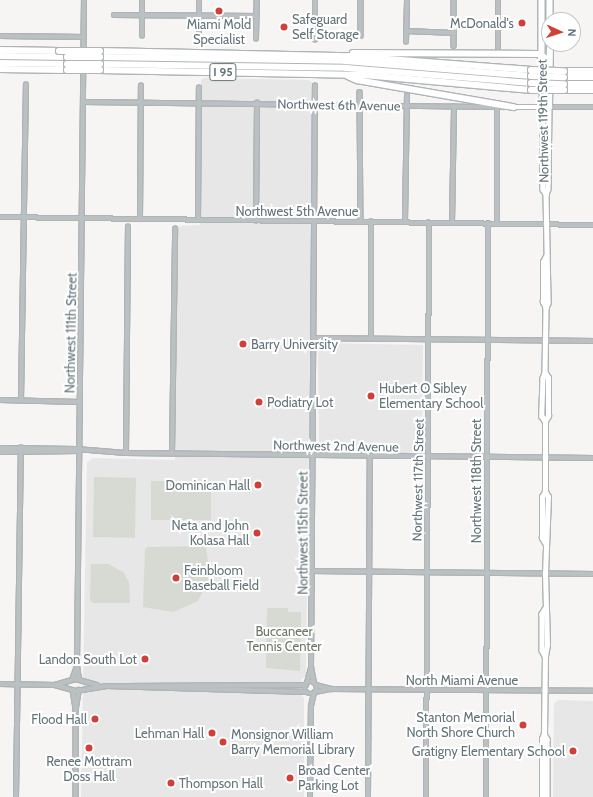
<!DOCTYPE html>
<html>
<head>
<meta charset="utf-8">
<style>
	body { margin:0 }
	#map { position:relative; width:593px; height:797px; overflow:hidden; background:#f6f5f3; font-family:Cabin,sans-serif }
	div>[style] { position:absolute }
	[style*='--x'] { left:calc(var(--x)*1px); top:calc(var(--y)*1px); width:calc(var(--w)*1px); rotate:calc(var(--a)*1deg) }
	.built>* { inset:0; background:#e6e7e6 }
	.green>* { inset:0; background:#d6dad2; transform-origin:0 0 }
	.roads { filter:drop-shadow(1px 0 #afb4b6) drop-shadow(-1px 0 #afb4b6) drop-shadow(0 1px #afb4b6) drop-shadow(0 -1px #afb4b6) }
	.minor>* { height:3.5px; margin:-1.75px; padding:0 1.75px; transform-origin:1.75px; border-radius:1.75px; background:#bbc0c2 }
	.minor>.ring { margin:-1.75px; padding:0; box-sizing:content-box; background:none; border:3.5px solid #bbc0c2; border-radius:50% }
	.major>* { height:4.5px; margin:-2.25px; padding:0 2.25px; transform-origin:2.25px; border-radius:2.25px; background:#fff }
	.highway>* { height:5.5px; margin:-2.75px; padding:0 2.75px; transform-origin:2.75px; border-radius:2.75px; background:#fff }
	.bridges { filter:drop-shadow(1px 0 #b1b5b7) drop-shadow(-1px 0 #b1b5b7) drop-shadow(0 1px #b1b5b7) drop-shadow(0 -1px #b1b5b7) }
	.highway-bridge>* { height:5.5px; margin:-2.75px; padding:0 2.75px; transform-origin:2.75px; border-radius:2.75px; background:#fff }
	.dots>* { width:11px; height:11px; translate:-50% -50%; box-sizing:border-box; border:2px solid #fff; border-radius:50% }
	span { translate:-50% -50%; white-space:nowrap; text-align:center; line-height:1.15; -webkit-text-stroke:4px #fff; paint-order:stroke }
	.shield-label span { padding:1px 3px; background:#fff; border:1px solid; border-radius:3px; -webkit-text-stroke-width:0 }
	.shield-label { font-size:12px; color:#64757a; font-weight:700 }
	.poi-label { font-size:13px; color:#64757a }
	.left { translate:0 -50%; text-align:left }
	.right { translate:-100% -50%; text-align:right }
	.street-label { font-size:13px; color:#64757a }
	.park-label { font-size:13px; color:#6d7866 }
	.north { position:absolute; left:541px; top:12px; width:40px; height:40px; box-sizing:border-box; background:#fff; border:1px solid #c1c8ca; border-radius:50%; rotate:93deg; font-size:11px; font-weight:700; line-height:16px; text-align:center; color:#64757a }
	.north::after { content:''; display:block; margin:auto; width:14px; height:18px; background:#d14038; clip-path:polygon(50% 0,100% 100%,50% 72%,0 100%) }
</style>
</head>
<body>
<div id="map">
	<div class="built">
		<div style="clip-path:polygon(204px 78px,309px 80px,313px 83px,306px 675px,301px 680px,301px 695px,304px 698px,304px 797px,81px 797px,87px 462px,93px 458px,175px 460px,178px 229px,180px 226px,200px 225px,201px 80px)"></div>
		<div style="clip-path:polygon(321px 343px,423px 345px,422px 452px,332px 451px,319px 448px,318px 347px)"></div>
		<div style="clip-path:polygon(558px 700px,593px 701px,593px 797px,553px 797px,554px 704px)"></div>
	</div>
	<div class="green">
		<div style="left:94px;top:477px;width:42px;height:60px;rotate:1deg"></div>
		<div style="left:151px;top:481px;width:60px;height:39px"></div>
		<div style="clip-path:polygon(200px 546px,206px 548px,210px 575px,198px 601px,173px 612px,143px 607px,145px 549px,148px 547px)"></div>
		<div style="clip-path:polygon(91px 564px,108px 564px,123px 572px,129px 582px,130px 603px,93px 603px,90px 600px)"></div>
		<div style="clip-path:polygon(267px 608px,288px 608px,288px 612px,301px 612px,300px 671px,266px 668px)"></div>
	</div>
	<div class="roads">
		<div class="minor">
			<div style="--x:361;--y:0;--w:36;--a:90"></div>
			<div style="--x:454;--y:0;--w:46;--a:90"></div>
			<div style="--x:114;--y:15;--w:143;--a:0.4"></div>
			<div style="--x:407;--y:31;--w:47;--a:2.4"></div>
			<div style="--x:0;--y:36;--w:84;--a:0.7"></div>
			<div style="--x:142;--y:36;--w:36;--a:-90"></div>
			<div style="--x:199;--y:36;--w:36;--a:-90"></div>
			<div style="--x:256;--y:39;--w:39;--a:-89"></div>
			<div style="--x:315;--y:40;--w:40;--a:-90"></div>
			<div style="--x:406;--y:42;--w:42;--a:-88.6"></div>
			<div style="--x:498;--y:48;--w:48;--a:-90"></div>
			<div style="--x:360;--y:92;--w:129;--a:89.6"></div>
			<div style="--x:84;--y:102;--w:419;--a:0.7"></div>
			<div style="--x:549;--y:107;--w:44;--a:0"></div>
			<div style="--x:0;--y:217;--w:593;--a:0.77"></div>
			<div style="--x:140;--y:219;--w:133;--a:-89.6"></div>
			<div style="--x:198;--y:220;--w:132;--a:-89.6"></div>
			<div style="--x:256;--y:221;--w:118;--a:-89.5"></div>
			<div style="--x:405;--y:222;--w:126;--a:-89.1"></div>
			<div style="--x:452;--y:223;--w:116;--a:-89"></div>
			<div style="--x:497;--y:224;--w:117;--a:-90"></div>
			<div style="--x:314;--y:338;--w:279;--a:0.6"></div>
			<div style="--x:371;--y:339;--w:117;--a:-90"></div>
			<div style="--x:0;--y:400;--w:80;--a:1.4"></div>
			<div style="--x:21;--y:400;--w:315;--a:-89.1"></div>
			<div style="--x:0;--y:448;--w:76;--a:0.8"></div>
			<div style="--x:76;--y:449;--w:50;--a:4.6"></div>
			<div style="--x:126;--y:453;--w:467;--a:0.6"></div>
			<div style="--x:0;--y:452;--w:79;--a:-0.7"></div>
			<div style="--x:126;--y:453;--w:226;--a:-89.5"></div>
			<div style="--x:172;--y:454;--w:225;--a:-89.2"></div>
			<div style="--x:313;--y:571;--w:280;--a:0.6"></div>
			<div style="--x:72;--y:680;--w:15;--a:-70"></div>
			<div style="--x:79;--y:680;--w:14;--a:-98"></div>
			<div style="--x:77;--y:666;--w:666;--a:-89.4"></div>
			<div class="ring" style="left:305px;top:682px;width:8.5px;height:8.5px"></div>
			<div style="--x:307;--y:683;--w:16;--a:-75"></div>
			<div style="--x:314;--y:683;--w:15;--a:-101"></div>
			<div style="--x:311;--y:668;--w:582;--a:-89.61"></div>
			<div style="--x:0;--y:684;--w:55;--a:1"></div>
			<div style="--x:55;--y:685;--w:22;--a:16"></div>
			<div style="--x:76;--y:691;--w:31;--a:-9"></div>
			<div style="--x:107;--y:686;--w:199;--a:1.7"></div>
			<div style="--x:55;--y:685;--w:22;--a:-16"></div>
			<div style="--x:76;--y:679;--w:22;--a:16"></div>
			<div style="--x:316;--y:685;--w:16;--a:15"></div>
			<div style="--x:125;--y:686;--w:181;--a:-0.3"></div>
			<div style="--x:73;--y:690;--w:18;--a:81"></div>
			<div style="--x:76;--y:708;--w:89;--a:90"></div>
			<div style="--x:315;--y:692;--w:16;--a:-11"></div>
			<div style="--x:331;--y:689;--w:262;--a:0.4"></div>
			<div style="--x:76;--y:708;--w:18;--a:-81"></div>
			<div style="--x:16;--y:797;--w:349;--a:-89.2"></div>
			<div style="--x:310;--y:797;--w:91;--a:-89.4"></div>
			<div style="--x:311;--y:706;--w:13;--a:-77"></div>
			<div style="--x:368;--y:797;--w:340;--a:-89.7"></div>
			<div style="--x:426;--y:797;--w:574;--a:-89.7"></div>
			<div style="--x:486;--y:797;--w:573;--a:-89.8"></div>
		</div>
		<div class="major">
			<div style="--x:542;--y:56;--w:133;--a:89.6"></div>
			<div style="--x:543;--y:189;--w:6;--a:59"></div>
			<div style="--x:514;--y:107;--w:35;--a:0"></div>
			<div style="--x:549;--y:107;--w:82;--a:90.7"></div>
			<div style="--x:548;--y:189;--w:5;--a:112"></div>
			<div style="--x:546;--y:194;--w:109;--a:88.9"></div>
			<div style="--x:548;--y:303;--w:5;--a:112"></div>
			<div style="--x:546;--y:308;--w:65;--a:90.9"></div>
			<div style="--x:545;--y:373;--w:5;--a:112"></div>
			<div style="--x:543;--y:378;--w:38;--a:92"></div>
			<div style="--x:542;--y:416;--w:6;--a:59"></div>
			<div style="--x:546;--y:308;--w:7;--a:-117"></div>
			<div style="--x:543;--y:302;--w:40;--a:-90"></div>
			<div style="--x:543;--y:262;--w:7;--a:-63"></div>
			<div style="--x:545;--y:543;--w:6;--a:-121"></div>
			<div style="--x:542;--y:538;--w:41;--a:-90"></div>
			<div style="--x:542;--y:497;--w:6;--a:-59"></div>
			<div style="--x:545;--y:492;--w:71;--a:-90"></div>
			<div style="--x:545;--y:421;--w:6;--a:-59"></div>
			<div style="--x:548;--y:416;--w:38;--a:-90"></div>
			<div style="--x:548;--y:378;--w:6;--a:-121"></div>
			<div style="--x:545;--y:609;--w:6;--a:121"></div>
			<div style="--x:542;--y:614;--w:36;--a:90"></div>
			<div style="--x:542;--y:650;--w:7;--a:63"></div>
			<div style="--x:544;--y:734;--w:6;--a:59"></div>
			<div style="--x:547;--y:739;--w:58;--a:90"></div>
			<div style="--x:542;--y:797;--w:58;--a:-90"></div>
			<div style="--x:542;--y:739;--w:5;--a:-68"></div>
			<div style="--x:544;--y:734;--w:78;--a:-89.3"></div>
			<div style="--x:545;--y:656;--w:11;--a:-80"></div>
			<div style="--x:547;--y:645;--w:71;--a:-91.6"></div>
			<div style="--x:545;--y:574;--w:77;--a:-87.8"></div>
			<div style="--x:548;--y:497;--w:6;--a:-121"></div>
		</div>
		<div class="highway">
			<div style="--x:542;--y:0;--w:56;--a:90"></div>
			<div style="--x:550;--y:0;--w:20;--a:90"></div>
			<div style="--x:0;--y:50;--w:59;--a:1"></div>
			<div style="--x:100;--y:51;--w:249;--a:1.2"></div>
			<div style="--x:349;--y:56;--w:183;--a:4.4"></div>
			<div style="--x:353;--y:53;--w:185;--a:0.3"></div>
			<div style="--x:538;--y:54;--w:7;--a:27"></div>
			<div style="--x:544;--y:57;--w:13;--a:61"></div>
			<div style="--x:0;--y:56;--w:67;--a:0.9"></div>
			<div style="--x:100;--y:57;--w:245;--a:0.9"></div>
			<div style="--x:345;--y:61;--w:187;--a:4.6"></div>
			<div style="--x:0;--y:63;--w:67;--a:0.9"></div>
			<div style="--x:100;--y:64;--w:246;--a:0.9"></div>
			<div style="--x:346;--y:68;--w:186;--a:4.6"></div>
			<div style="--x:0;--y:69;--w:67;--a:0.9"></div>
			<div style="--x:100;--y:70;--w:264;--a:1.1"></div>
			<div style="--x:364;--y:75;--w:168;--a:5.1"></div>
			<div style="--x:564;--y:71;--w:29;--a:0"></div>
			<div style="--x:348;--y:76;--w:10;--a:24"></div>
			<div style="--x:357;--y:80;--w:159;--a:9.8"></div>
			<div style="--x:564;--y:77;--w:29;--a:0"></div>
			<div style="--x:564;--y:84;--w:29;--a:0"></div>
			<div style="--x:564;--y:90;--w:29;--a:0"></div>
			<div style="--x:549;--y:107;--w:63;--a:-89.1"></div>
		</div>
	</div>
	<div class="bridges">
		<div class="highway-bridge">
			<div style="--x:59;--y:51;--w:41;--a:0"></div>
			<div style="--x:67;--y:57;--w:33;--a:0"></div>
			<div style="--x:67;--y:64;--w:33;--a:0"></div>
			<div style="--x:67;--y:70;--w:33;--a:0"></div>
			<div style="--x:531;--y:70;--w:33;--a:2"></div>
			<div style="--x:531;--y:76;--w:33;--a:2"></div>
			<div style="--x:531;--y:83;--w:33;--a:2"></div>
			<div style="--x:531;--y:90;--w:33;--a:0"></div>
		</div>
	</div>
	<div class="dots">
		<div style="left:219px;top:11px;background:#d14038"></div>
		<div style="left:522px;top:23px;background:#d14038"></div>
		<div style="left:284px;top:27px;background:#d14038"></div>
		<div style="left:243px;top:344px;background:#d14038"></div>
		<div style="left:371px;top:396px;background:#d14038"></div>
		<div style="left:259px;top:402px;background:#d14038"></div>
		<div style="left:258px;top:485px;background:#d14038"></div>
		<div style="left:257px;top:533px;background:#d14038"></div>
		<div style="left:176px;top:578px;background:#d14038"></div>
		<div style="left:145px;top:659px;background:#d14038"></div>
		<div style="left:95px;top:719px;background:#d14038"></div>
		<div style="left:523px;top:725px;background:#d14038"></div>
		<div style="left:212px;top:733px;background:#d14038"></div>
		<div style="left:223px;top:742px;background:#d14038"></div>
		<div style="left:89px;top:748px;background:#d14038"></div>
		<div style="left:573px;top:751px;background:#d14038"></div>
		<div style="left:290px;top:778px;background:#d14038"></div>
		<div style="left:171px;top:783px;background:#d14038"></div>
	</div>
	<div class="shield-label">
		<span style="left:223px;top:72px">I 95</span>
	</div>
	<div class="poi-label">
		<span class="left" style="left:292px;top:27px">Safeguard<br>Self Storage</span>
		<span class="right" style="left:514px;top:23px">McDonald's</span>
		<span style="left:219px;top:32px">Miami Mold<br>Specialist</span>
		<span class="left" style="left:251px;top:344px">Barry University</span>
		<span class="left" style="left:379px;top:396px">Hubert O Sibley<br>Elementary School</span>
		<span class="left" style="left:267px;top:402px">Podiatry Lot</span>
		<span class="right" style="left:250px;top:485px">Dominican Hall</span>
		<span class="right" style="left:249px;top:533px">Neta and John<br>Kolasa Hall</span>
		<span class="left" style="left:184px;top:578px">Feinbloom<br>Baseball Field</span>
		<span class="right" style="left:137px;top:659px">Landon South Lot</span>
		<span class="right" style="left:515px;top:725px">Stanton Memorial<br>North Shore Church</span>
		<span class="right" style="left:87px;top:719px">Flood Hall</span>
		<span class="right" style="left:204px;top:733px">Lehman Hall</span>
		<span class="left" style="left:231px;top:742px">Monsignor William<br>Barry Memorial Library</span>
		<span class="right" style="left:565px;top:751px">Gratigny Elementary School</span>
		<span style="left:89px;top:769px">Renee Mottram<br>Doss Hall</span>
		<span class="left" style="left:298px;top:778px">Broad Center<br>Parking Lot</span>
		<span class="left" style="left:179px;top:783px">Thompson Hall</span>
	</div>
	<div class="street-label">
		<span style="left:339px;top:105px;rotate:1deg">Northwest 6th Avenue</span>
		<span style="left:543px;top:121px;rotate:-91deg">Northwest 119th Street</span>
		<span style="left:297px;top:211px">Northwest 5th Avenue</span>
		<span style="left:71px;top:333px;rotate:-89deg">Northwest 111th Street</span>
		<span style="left:336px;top:446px;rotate:1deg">Northwest 2nd Avenue</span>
		<span style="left:418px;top:480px;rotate:-89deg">Northwest 117th Street</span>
		<span style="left:476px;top:481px;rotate:-90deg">Northwest 118th Street</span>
		<span style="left:303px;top:533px;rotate:-90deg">Northwest 115th Street</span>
		<span style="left:462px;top:680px">North Miami Avenue</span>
	</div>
	<div class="park-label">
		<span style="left:284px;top:639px">Buccaneer<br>Tennis Center</span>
	</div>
	<div class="north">N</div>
</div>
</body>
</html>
